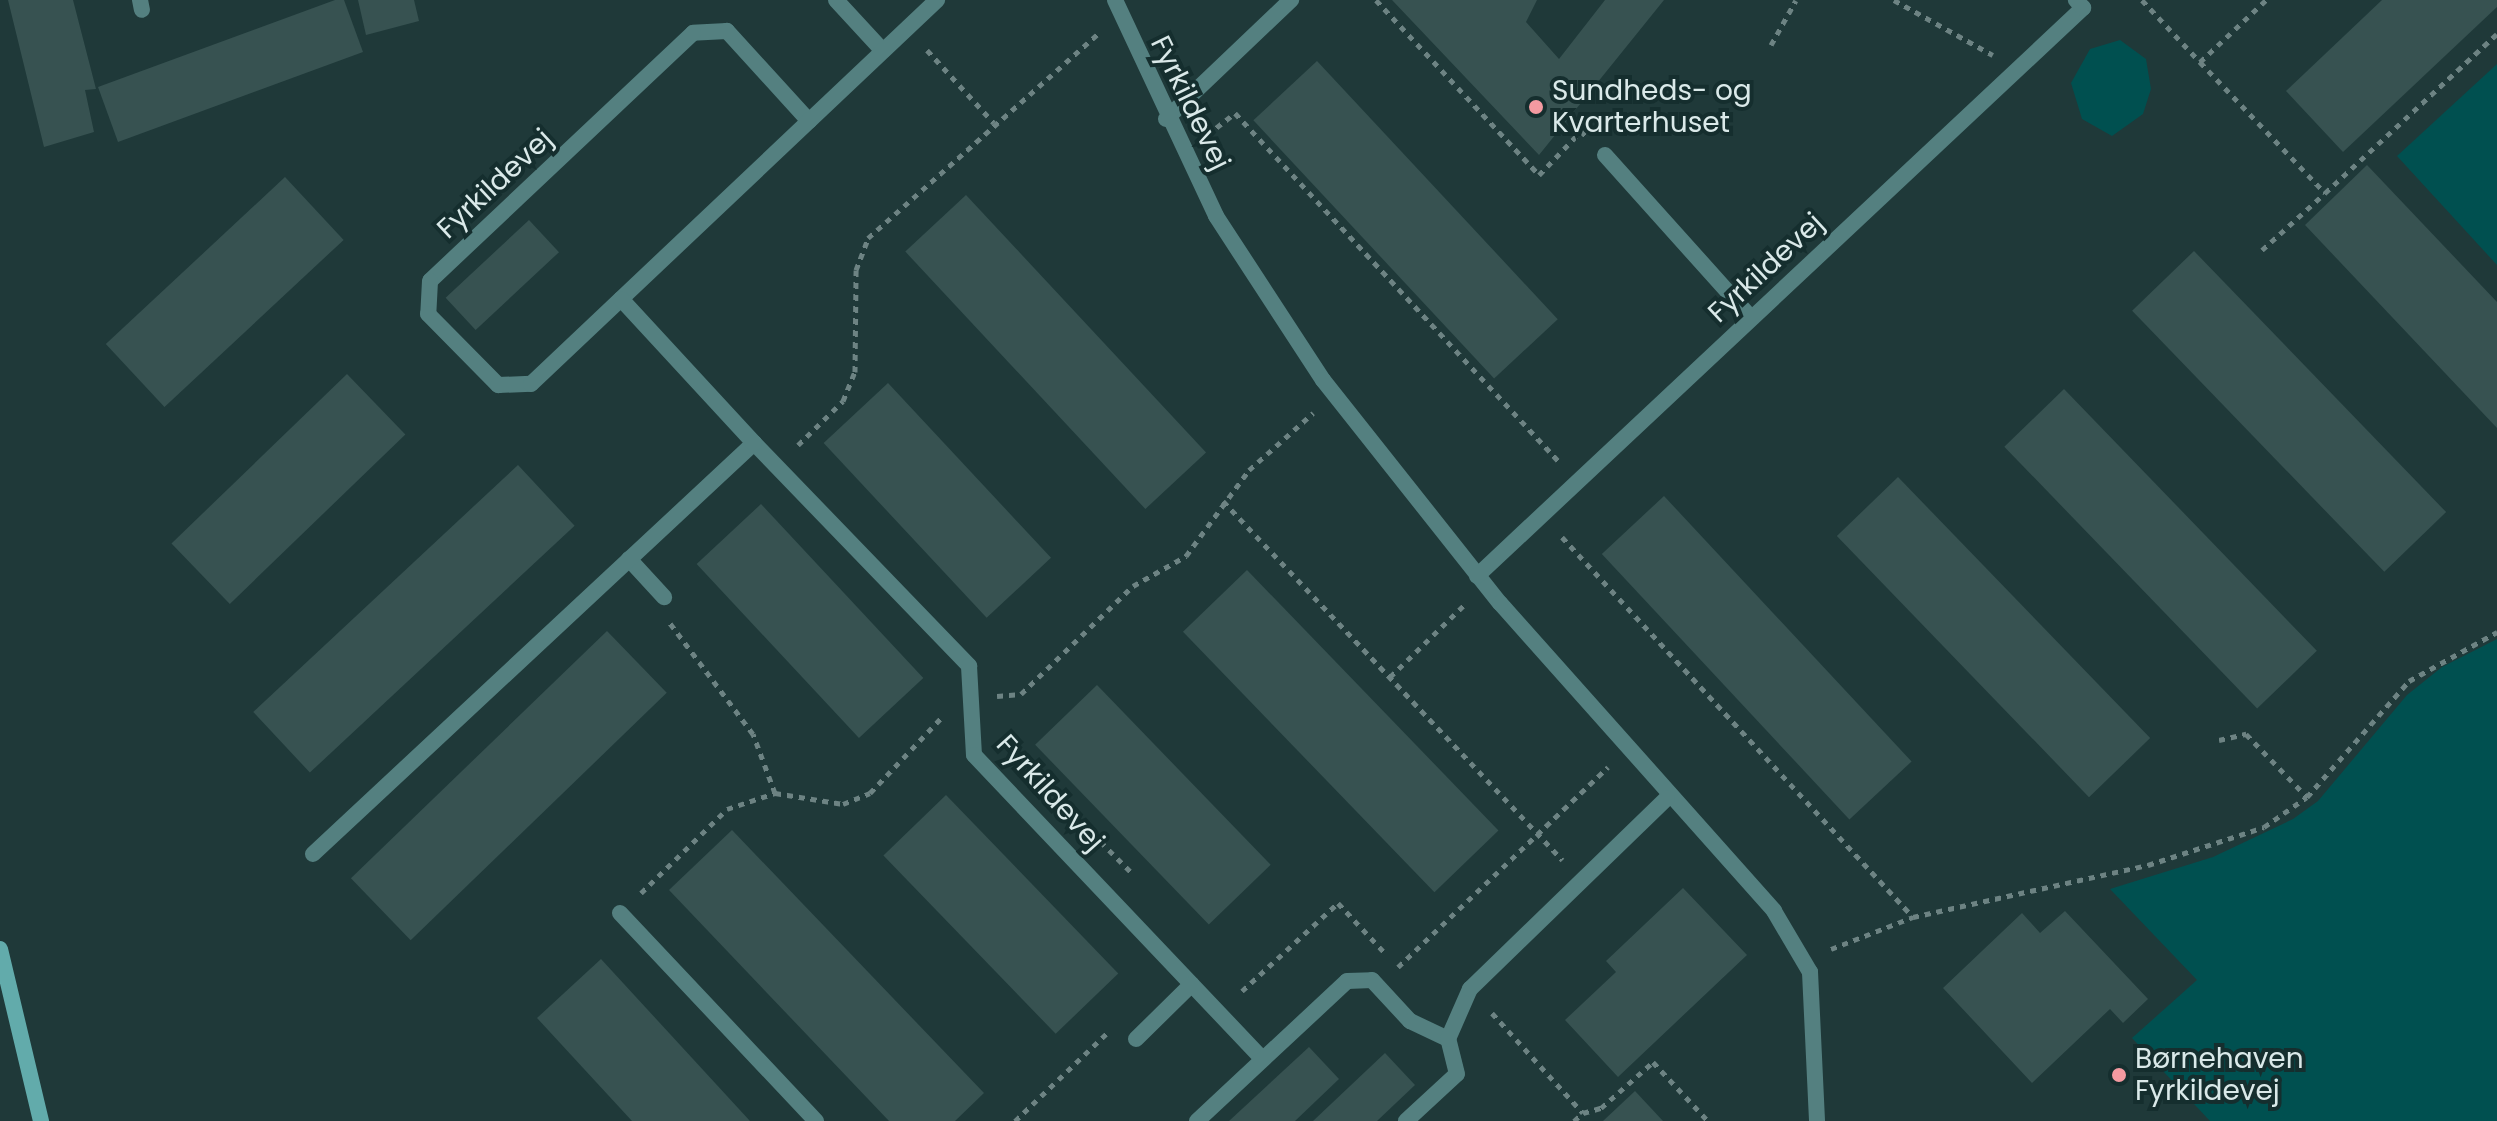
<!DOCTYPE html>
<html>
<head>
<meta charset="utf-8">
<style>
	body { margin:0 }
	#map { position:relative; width:2497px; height:1121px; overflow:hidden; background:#1f3939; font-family:Poppins,sans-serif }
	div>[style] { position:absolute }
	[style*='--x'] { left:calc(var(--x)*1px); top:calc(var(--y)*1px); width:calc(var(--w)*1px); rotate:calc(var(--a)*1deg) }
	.green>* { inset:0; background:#005050 }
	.building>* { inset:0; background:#375251; transform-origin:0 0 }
	.path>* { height:5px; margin-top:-2.5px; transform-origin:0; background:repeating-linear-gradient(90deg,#6d8383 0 6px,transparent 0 12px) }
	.lane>* { height:16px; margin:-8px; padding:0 8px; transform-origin:8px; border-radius:8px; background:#548080 }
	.street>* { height:16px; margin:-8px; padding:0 8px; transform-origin:8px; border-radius:8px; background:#548080 }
	.secondary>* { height:16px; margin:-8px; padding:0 8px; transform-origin:8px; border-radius:8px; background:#62abab }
	.dots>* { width:22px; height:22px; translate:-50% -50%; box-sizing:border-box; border:4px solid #152e2e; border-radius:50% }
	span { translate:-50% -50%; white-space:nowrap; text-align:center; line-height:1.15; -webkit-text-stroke:8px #152e2e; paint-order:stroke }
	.poi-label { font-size:28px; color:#dae9e9 }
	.left { translate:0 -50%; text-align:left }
	.street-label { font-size:28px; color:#dae9e9 }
</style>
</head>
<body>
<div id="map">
	<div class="green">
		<div style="clip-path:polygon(2120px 40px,2146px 59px,2151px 89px,2143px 114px,2112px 136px,2082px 119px,2071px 83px,2090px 49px)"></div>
		<div style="clip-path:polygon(2497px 64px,2497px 265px,2397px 156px)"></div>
		<div style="clip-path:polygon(2497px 639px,2497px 1121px,2210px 1121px,2132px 1038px,2197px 980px,2110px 889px,2213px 857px,2293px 819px,2318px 801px,2407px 695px,2442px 667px)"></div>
	</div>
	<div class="building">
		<div style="clip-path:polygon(8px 0,73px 0,96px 89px,85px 90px,94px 132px,44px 147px)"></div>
		<div style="clip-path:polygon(335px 0,344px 0,363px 52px,118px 142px,98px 87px)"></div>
		<div style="clip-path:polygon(358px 0,414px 0,419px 21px,366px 35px)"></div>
		<div style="clip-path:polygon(1392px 0,1537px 0,1526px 22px,1559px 59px,1605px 0,1664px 0,1539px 155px)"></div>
		<div style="clip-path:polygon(2382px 0,2497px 0,2497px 7px,2343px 152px,2286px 91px)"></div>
		<div style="left:1317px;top:61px;width:353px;height:87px;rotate:47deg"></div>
		<div style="clip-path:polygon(2367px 165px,2497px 302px,2497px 428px,2305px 225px)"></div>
		<div style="left:285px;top:177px;width:86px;height:245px;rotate:47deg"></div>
		<div style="left:966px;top:195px;width:352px;height:83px;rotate:47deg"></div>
		<div style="left:529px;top:220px;width:44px;height:114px;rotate:47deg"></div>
		<div style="left:2194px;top:251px;width:363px;height:86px;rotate:46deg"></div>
		<div style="left:347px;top:374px;width:84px;height:244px;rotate:46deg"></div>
		<div style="left:888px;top:383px;width:239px;height:88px;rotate:47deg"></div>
		<div style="left:2064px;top:389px;width:364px;height:83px;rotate:46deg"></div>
		<div style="left:518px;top:465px;width:83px;height:362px;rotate:47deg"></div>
		<div style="left:1898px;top:477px;width:363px;height:85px;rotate:46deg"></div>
		<div style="left:1664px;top:496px;width:363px;height:85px;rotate:47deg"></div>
		<div style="left:761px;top:504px;width:238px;height:88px;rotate:47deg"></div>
		<div style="left:1247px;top:570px;width:362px;height:89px;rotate:46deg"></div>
		<div style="left:607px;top:631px;width:86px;height:356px;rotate:46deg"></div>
		<div style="left:1097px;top:685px;width:250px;height:86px;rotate:46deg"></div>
		<div style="left:946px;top:795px;width:248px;height:87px;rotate:46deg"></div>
		<div style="clip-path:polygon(732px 830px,984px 1093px,955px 1121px,889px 1121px,669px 890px)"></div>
		<div style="clip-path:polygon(1683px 888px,1747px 955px,1618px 1077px,1565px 1020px,1616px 972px,1606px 961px)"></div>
		<div style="clip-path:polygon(2065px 911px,2148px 999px,2123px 1023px,2110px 1009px,2032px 1083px,1943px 988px,2022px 913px,2040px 933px)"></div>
		<div style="clip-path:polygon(601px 959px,750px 1121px,632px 1121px,537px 1018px)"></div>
		<div style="clip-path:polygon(1309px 1047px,1339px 1079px,1295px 1121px,1229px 1121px)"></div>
		<div style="clip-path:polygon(1385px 1053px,1415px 1085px,1377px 1121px,1313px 1121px)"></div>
		<div style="clip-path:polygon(1635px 1091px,1663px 1121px,1603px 1121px)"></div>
	</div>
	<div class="path">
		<div style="--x:1376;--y:0;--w:239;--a:47"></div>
		<div style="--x:1539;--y:175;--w:61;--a:-46.3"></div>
		<div style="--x:1581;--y:131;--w:7;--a:45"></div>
		<div style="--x:1894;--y:0;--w:113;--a:29.1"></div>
		<div style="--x:2142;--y:0;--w:85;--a:46.9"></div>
		<div style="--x:2200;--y:62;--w:91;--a:-43.2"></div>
		<div style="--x:1771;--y:45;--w:51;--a:-60.9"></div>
		<div style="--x:927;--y:50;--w:99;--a:47.5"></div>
		<div style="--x:2200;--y:62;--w:181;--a:46.3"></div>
		<div style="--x:2325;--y:193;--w:234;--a:-42.8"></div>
		<div style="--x:1207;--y:135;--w:36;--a:-38"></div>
		<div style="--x:1235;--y:113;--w:475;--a:47.1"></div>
		<div style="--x:2262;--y:250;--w:85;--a:-42.1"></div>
		<div style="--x:798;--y:445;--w:63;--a:-44.4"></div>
		<div style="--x:843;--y:401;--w:31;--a:-68"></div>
		<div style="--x:855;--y:372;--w:102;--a:-89.4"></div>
		<div style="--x:856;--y:270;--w:34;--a:-69"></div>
		<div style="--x:868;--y:238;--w:310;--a:-41.6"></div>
		<div style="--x:1223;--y:501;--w:494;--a:46.6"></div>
		<div style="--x:1562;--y:537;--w:517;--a:47.27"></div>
		<div style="--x:1390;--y:677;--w:103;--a:-44.2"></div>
		<div style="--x:997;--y:696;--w:24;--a:-5"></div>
		<div style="--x:1021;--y:694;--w:156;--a:-44"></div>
		<div style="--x:1133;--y:586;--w:61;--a:-29.5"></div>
		<div style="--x:1186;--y:556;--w:107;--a:-53.8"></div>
		<div style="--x:1249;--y:470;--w:86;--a:-41.7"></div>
		<div style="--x:2219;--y:740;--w:28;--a:-13"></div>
		<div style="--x:2246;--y:734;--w:88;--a:45.9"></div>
		<div style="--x:1024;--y:765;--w:153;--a:45"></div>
		<div style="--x:775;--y:793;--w:69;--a:9.2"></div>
		<div style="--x:843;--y:804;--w:29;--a:-22"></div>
		<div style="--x:870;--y:793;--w:105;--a:-46.5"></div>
		<div style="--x:641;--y:893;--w:120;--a:-44.3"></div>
		<div style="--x:727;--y:809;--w:51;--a:-18.4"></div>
		<div style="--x:775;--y:793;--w:63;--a:-110.4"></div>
		<div style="--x:753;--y:734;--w:139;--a:-126.8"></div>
		<div style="--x:1831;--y:949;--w:88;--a:-21.3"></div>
		<div style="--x:1913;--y:917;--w:241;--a:-12.5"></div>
		<div style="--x:2148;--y:865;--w:122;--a:-18.1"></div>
		<div style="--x:2264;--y:827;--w:52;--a:-34.9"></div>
		<div style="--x:2307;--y:797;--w:154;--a:-48.7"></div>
		<div style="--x:2409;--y:681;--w:101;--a:-29.1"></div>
		<div style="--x:1398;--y:967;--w:290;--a:-43.6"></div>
		<div style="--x:1242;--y:991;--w:130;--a:-42.5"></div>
		<div style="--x:1338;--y:903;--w:66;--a:46.8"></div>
		<div style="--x:1492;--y:1013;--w:135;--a:47.7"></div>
		<div style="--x:1583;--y:1113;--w:19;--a:-16"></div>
		<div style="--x:1601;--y:1108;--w:69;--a:-41.5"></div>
		<div style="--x:1653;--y:1062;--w:81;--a:47"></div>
		<div style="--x:1978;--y:1120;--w:1;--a:90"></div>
		<div style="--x:1015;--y:1121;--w:127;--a:-43.7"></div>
		<div style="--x:1574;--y:1121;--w:12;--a:-42"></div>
	</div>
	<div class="lane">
		<div style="--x:1166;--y:119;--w:173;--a:-43.6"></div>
		<div style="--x:1605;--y:155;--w:219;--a:48.1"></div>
	</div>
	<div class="street">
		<div style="--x:140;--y:0;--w:10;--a:79"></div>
		<div style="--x:836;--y:0;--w:69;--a:47.3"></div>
		<div style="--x:1115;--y:0;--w:238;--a:64.9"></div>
		<div style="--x:1216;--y:216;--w:196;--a:56.9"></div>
		<div style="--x:1323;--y:380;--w:285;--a:51.6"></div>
		<div style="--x:1500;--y:603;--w:412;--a:48.3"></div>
		<div style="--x:1774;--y:911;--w:71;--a:59.5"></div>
		<div style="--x:1810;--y:972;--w:149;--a:87.3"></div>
		<div style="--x:809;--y:121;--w:122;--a:-132.3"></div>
		<div style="--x:727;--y:31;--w:34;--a:177"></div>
		<div style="--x:693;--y:33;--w:361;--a:136.7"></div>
		<div style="--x:430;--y:281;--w:33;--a:93"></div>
		<div style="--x:428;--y:314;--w:100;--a:45.4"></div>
		<div style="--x:498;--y:385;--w:33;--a:-2"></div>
		<div style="--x:531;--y:384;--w:559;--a:-43.4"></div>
		<div style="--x:754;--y:443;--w:310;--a:46"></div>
		<div style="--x:969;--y:666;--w:89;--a:86.8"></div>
		<div style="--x:974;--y:755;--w:418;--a:46.5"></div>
		<div style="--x:629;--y:559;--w:52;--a:47.4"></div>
		<div style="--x:1477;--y:576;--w:831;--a:-43.15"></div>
		<div style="--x:2083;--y:8;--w:11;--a:-131"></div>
		<div style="--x:313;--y:854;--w:603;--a:-42.98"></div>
		<div style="--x:754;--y:443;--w:196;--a:-132.7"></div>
		<div style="--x:620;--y:913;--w:286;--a:46.7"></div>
		<div style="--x:1136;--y:1039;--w:78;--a:-44.5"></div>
		<div style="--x:1197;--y:1121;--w:205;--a:-43"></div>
		<div style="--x:1347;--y:981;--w:25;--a:-2"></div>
		<div style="--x:1372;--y:980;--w:56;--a:47.2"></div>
		<div style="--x:1410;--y:1021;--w:42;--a:25.3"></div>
		<div style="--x:1406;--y:1121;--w:69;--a:-42.7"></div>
		<div style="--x:1457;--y:1074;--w:36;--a:-104"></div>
		<div style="--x:1448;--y:1039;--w:55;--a:-66.3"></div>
		<div style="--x:1470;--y:989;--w:274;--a:-44.1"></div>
	</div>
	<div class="secondary">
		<div style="--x:0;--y:949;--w:177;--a:76.6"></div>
	</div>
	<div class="dots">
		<div style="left:1536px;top:107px;background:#f49aa1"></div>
		<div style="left:2119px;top:1075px;background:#f49aa1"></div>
	</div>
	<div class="poi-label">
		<span class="left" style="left:1552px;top:107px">Sundheds- og<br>Kvarterhuset</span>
		<span class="left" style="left:2135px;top:1075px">Børnehaven<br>Fyrkildevej</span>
	</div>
	<div class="street-label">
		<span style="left:1190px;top:103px;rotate:64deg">Fyrkildevej</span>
		<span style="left:495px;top:184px;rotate:-43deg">Fyrkildevej</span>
		<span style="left:1766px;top:268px;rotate:-43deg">Fyrkildevej</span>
		<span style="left:1050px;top:793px;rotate:48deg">Fyrkildevej</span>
	</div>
</div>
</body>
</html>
